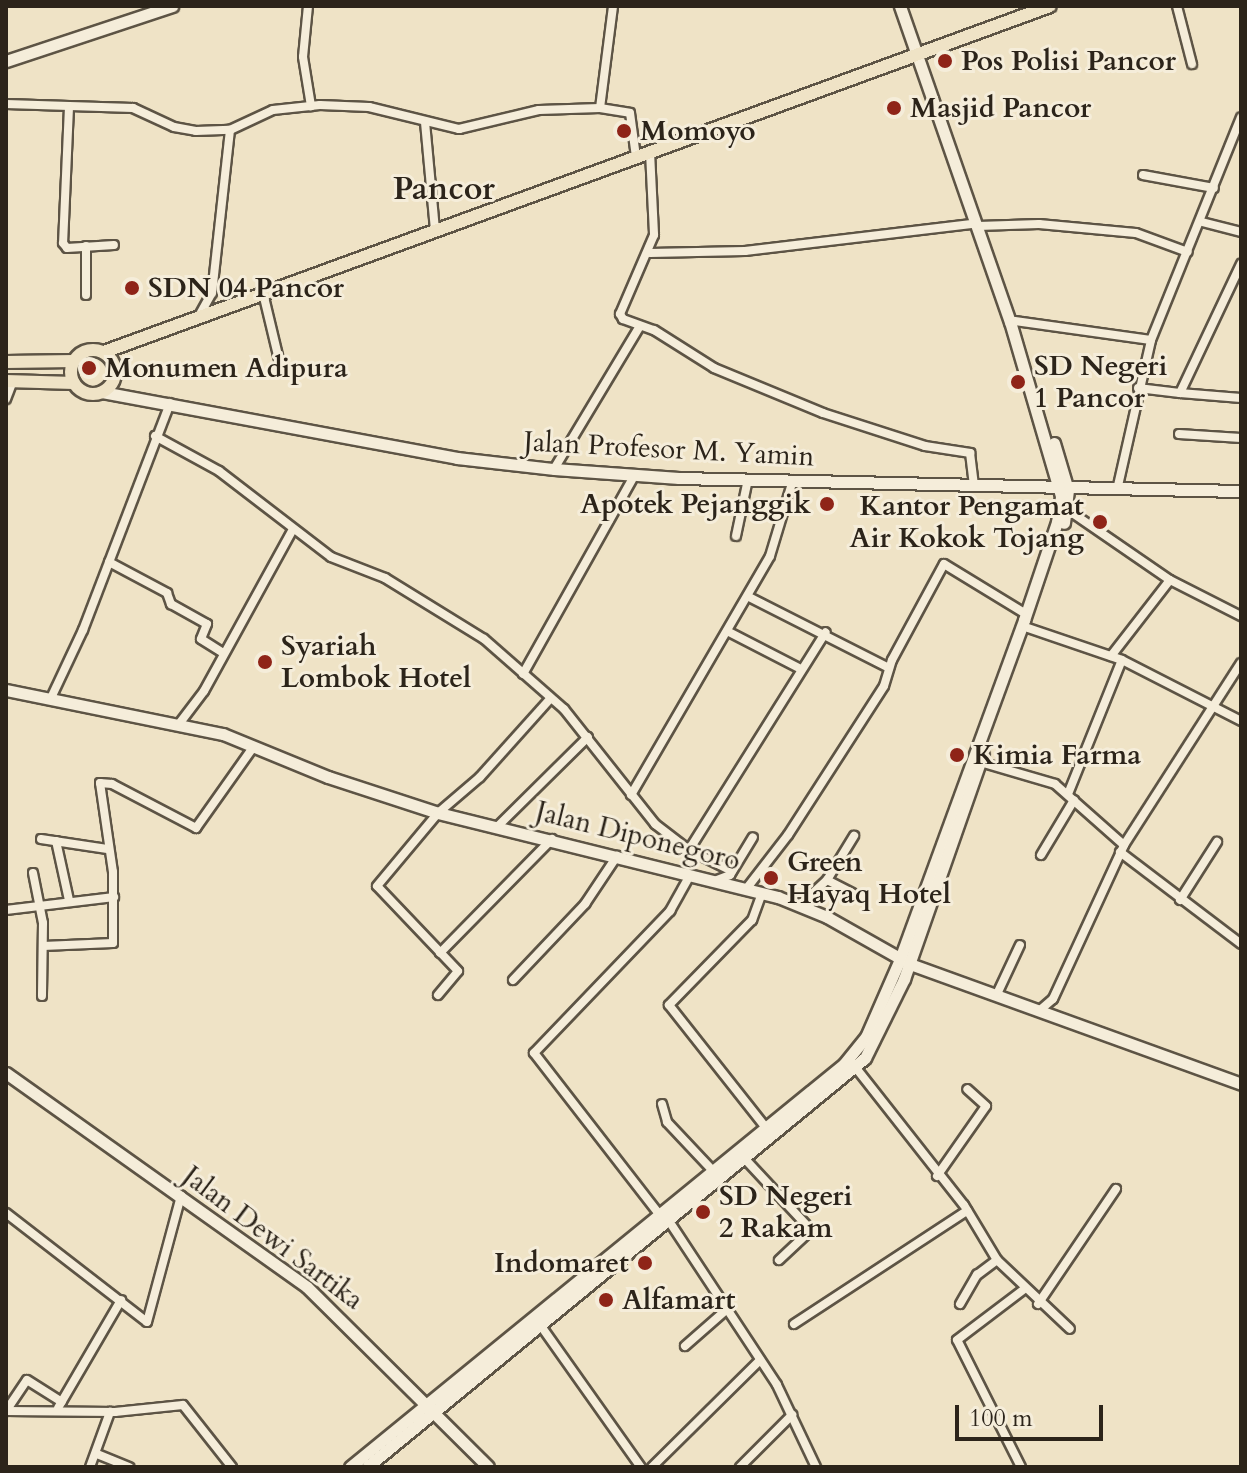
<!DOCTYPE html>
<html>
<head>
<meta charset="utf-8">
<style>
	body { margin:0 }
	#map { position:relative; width:1247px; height:1473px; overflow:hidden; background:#efe3c6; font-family:Cardo,serif }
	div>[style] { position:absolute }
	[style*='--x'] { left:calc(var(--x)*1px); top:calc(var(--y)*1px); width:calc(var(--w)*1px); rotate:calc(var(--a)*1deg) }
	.roads { filter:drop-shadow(2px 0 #5d5445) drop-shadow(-2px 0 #5d5445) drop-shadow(0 2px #5d5445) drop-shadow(0 -2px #5d5445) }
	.street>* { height:8px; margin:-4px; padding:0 4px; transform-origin:4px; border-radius:4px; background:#f5edda }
	.secondary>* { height:11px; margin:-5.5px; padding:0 5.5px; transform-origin:5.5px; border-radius:5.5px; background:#f5edda }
	.primary>* { height:12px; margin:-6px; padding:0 6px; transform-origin:6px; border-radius:6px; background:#efe3c6 }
	.primary>.ring { margin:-6px; padding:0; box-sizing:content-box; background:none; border:12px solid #efe3c6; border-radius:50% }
	.dots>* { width:22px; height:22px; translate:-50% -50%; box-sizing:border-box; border:4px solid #f5edda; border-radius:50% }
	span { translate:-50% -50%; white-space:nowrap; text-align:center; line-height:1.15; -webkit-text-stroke:6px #f5edda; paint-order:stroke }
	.poi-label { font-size:28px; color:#2c241a; font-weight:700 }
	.left { translate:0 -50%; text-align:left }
	.right { translate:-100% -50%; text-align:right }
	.street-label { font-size:28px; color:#2c241a }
	.quarter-label { font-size:32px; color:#2c241a; font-weight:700 }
	.frame { position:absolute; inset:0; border:8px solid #2c241a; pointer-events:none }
	.scale { position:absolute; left:955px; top:1405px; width:148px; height:36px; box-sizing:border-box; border:4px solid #2c241a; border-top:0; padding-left:10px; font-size:24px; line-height:28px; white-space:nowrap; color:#2c241a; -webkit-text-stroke:6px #f5edda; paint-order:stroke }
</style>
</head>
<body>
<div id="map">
	<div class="roads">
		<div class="street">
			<div style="--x:308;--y:6;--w:51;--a:95.6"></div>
			<div style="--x:303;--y:57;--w:50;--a:80.7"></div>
			<div style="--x:1177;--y:6;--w:60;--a:75.5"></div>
			<div style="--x:6;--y:104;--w:127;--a:1.8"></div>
			<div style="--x:133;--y:108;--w:45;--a:24.9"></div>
			<div style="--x:174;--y:127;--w:22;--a:10"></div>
			<div style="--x:196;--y:131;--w:34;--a:-2"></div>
			<div style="--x:230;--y:130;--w:47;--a:-24.9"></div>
			<div style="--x:273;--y:110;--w:47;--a:-6.1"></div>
			<div style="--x:320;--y:105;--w:49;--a:2.3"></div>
			<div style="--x:369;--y:107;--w:93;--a:13.7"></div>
			<div style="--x:459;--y:129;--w:82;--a:-13.4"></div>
			<div style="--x:539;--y:110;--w:61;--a:-1.9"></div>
			<div style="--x:600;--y:108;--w:30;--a:9"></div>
			<div style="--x:630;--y:113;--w:44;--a:82.2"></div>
			<div style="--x:69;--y:107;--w:136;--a:92.5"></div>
			<div style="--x:63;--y:243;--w:6;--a:51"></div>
			<div style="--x:67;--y:248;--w:47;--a:-3.7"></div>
			<div style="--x:600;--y:108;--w:103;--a:-82.7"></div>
			<div style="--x:425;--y:122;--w:108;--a:84.7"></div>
			<div style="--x:650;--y:152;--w:83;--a:87.2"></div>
			<div style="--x:654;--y:235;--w:86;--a:113.3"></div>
			<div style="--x:620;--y:314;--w:6;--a:59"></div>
			<div style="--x:623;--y:319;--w:33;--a:20"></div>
			<div style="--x:654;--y:330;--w:71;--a:32.3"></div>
			<div style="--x:714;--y:368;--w:118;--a:22.4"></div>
			<div style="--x:823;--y:413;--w:107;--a:17.9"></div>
			<div style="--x:925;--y:446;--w:46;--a:8.8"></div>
			<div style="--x:970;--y:453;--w:33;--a:83"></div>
			<div style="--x:1143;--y:175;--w:72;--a:10.4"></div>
			<div style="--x:1202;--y:222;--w:40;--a:14.4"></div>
			<div style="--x:978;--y:226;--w:61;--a:-1.9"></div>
			<div style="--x:1039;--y:224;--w:97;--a:5.3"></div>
			<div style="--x:1136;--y:233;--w:55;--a:20.1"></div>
			<div style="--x:650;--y:253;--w:95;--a:-1.2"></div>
			<div style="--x:745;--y:251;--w:228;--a:-6.8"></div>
			<div style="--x:263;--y:293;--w:81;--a:76.5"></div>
			<div style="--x:86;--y:295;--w:49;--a:-90"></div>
			<div style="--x:199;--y:316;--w:26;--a:-61"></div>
			<div style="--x:212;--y:293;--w:164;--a:-83.7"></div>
			<div style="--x:1015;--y:321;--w:137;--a:8"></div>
			<div style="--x:1138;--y:388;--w:42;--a:6.8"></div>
			<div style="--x:1180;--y:393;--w:143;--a:-64.7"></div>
			<div style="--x:1180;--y:393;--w:61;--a:4.7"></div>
			<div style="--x:6;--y:399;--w:19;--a:-69"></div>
			<div style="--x:1179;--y:434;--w:62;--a:3.7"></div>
			<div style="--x:155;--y:436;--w:73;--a:28.7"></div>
			<div style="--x:219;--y:471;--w:141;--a:37.5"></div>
			<div style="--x:331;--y:557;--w:58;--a:21.3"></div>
			<div style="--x:385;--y:578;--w:116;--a:31.6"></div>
			<div style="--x:484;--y:639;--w:106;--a:41.2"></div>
			<div style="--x:564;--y:709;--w:147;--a:51.6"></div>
			<div style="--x:655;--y:824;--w:43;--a:37.4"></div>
			<div style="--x:689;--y:850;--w:48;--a:26"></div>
			<div style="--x:554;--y:469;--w:167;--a:-59"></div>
			<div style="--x:1117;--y:490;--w:154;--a:-77.2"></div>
			<div style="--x:1151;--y:340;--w:240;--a:-68"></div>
			<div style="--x:1068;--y:510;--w:124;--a:34.5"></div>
			<div style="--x:1170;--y:580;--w:80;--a:26.9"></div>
			<div style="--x:736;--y:536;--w:58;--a:-78.1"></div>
			<div style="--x:109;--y:562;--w:66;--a:28.1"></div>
			<div style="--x:167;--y:593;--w:12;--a:70"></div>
			<div style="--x:171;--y:604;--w:41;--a:29.1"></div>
			<div style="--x:207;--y:624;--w:16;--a:112"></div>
			<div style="--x:201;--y:639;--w:26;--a:32"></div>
			<div style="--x:749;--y:597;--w:157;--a:26.9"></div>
			<div style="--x:1028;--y:628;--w:99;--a:18.8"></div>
			<div style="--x:1122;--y:660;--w:134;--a:27.1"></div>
			<div style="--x:727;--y:631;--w:83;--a:27.2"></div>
			<div style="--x:1111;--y:656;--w:96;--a:-52.2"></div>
			<div style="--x:523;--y:674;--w:227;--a:-60.7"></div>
			<div style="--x:51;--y:698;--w:75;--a:-64.8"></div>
			<div style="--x:83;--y:630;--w:243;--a:-69"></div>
			<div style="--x:179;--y:724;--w:41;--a:-52.9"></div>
			<div style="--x:204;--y:691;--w:185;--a:-61.2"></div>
			<div style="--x:980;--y:762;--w:78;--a:16.3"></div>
			<div style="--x:1055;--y:784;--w:92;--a:41.5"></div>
			<div style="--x:1068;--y:794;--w:144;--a:-68.1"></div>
			<div style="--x:631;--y:795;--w:276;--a:-59.8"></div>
			<div style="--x:770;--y:556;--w:79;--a:-73.2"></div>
			<div style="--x:499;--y:825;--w:125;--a:-44.7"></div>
			<div style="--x:41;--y:839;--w:67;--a:8.6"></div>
			<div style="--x:56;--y:841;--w:60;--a:77.6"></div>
			<div style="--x:689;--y:850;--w:257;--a:-57.9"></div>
			<div style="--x:1120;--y:852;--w:152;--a:37.2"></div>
			<div style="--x:1041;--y:855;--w:64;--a:-59"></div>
			<div style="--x:33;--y:873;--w:51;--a:78.7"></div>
			<div style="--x:43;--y:923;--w:73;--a:90.8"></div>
			<div style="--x:717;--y:880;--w:14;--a:-21"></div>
			<div style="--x:730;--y:875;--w:44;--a:-58.8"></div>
			<div style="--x:827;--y:880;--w:28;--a:27"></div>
			<div style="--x:747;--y:888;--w:67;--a:-52.3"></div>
			<div style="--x:788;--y:835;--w:177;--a:-57.2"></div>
			<div style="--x:884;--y:686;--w:27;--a:-73"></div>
			<div style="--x:892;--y:660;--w:109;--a:-61.6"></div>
			<div style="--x:944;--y:564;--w:96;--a:31.4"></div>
			<div style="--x:762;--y:893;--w:29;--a:110"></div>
			<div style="--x:752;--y:920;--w:119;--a:134.3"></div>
			<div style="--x:669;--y:1005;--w:158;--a:51.7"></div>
			<div style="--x:1180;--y:900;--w:69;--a:-57.5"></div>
			<div style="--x:799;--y:906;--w:38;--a:-43"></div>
			<div style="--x:827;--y:880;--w:52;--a:-58.5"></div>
			<div style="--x:6;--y:910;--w:109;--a:-6.9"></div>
			<div style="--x:43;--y:946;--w:70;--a:-2.5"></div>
			<div style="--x:113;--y:943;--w:71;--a:-90"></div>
			<div style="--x:113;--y:872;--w:90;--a:-98.3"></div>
			<div style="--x:100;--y:783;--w:12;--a:5"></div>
			<div style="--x:112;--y:784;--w:95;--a:27.6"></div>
			<div style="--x:196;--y:828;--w:100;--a:-54.7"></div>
			<div style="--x:440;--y:953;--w:160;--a:-45.5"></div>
			<div style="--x:513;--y:980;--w:105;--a:-46.5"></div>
			<div style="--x:585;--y:904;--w:58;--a:-56.3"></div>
			<div style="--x:997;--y:994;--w:54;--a:-64.9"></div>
			<div style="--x:438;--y:995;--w:31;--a:-50"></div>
			<div style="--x:458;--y:971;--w:117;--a:-133.6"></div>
			<div style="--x:377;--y:886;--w:95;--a:-50.1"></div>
			<div style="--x:438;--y:813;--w:55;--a:-40.6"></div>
			<div style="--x:480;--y:777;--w:105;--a:-48.1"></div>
			<div style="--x:1039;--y:1011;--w:18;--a:-41"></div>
			<div style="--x:1053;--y:999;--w:170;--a:-65.2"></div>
			<div style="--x:1124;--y:845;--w:216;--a:-57.3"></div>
			<div style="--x:856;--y:1068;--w:174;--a:51.8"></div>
			<div style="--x:964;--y:1205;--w:64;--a:59"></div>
			<div style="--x:997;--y:1260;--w:100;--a:43.4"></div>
			<div style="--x:662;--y:1104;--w:19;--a:74"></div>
			<div style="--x:667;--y:1122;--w:66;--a:46.8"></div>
			<div style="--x:745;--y:1159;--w:97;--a:47.1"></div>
			<div style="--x:811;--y:1230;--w:44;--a:136.8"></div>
			<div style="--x:937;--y:1176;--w:85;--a:-55"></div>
			<div style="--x:986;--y:1106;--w:25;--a:-138"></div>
			<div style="--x:6;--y:1213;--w:178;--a:37.7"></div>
			<div style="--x:147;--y:1322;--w:131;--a:-74.9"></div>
			<div style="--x:659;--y:1214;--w:204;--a:-127.8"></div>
			<div style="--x:534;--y:1053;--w:197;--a:-46.2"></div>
			<div style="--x:670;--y:911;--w:41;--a:-60.9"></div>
			<div style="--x:669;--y:1221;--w:196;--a:56.6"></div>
			<div style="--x:777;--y:1385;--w:91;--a:64.6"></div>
			<div style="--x:960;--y:1304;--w:34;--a:-60"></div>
			<div style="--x:977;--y:1275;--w:25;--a:-37"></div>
			<div style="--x:1038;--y:1304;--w:139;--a:-55.9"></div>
			<div style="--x:794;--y:1324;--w:207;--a:-33.2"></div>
			<div style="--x:541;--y:1326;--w:173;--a:54.7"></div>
			<div style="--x:685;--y:1346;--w:55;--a:-41.3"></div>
			<div style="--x:58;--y:1408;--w:125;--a:-59.7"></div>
			<div style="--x:6;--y:1411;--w:109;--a:0.5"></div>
			<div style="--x:115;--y:1412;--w:68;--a:-5.9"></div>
			<div style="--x:183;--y:1405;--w:79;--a:51.7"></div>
			<div style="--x:6;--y:1411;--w:37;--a:-56"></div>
			<div style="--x:27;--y:1380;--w:41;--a:32.2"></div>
			<div style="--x:97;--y:1454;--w:35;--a:22"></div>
			<div style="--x:90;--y:1467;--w:59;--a:-70"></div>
			<div style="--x:652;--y:1467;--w:152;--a:-44.7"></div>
			<div style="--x:740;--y:1467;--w:74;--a:-45"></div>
			<div style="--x:1021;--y:1467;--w:142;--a:-116.7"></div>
			<div style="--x:957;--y:1340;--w:83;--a:-37.1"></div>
		</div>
		<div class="secondary">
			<div style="--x:6;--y:61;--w:175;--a:-18.3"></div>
			<div style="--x:102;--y:392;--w:361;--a:10.5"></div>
			<div style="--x:457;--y:458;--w:98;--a:6.5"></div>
			<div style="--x:554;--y:469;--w:125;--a:4.1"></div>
			<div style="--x:679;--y:478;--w:562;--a:1.33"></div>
			<div style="--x:1054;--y:443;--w:49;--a:73.4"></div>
			<div style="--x:1068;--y:490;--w:33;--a:97"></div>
			<div style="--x:6;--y:690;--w:221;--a:11.5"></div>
			<div style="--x:223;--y:734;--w:113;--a:22.3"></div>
			<div style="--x:328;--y:777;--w:116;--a:18.1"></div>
			<div style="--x:438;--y:813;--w:350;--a:13.9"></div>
			<div style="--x:778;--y:897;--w:53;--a:22.2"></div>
			<div style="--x:827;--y:917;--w:95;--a:29.5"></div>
			<div style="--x:910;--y:964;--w:352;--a:19.9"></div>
			<div style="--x:6;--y:1073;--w:369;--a:35.4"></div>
			<div style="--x:307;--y:1287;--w:255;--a:44.8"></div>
			<div style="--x:350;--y:1467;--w:638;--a:-39.21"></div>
			<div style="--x:844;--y:1064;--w:35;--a:-51"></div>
			<div style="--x:866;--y:1037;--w:85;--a:-66.4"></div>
			<div style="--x:900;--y:959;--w:361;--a:-69.9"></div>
			<div style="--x:1024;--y:620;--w:103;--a:-71.4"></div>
			<div style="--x:1057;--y:522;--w:26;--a:-81"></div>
			<div style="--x:1061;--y:496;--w:181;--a:-106.3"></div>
			<div style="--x:1010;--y:322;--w:335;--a:-109.2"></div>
			<div style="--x:367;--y:1467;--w:644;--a:-39.4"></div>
			<div style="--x:865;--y:1058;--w:88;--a:-63.7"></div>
			<div style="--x:904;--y:979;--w:238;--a:-70.7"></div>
		</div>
		<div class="primary">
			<div class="ring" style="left:71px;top:350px;width:32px;height:32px"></div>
			<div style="--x:104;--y:352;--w:1007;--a:-20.09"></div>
			<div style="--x:6;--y:362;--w:68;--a:-0.8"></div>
			<div style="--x:6;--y:381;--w:68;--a:1.7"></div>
		</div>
	</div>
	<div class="dots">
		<div style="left:945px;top:61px;background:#8f2418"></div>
		<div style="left:894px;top:108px;background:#8f2418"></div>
		<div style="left:624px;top:131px;background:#8f2418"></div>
		<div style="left:132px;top:288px;background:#8f2418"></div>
		<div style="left:89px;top:368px;background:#8f2418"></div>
		<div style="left:1018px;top:382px;background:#8f2418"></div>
		<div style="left:827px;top:504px;background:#8f2418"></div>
		<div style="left:1100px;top:522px;background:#8f2418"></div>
		<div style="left:265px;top:662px;background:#8f2418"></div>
		<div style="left:957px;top:755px;background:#8f2418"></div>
		<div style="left:771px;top:878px;background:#8f2418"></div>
		<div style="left:703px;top:1212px;background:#8f2418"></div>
		<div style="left:645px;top:1263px;background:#8f2418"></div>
		<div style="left:606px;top:1300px;background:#8f2418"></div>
	</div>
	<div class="poi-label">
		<span class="left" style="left:961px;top:61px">Pos Polisi Pancor</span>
		<span class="left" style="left:910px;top:108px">Masjid Pancor</span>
		<span class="left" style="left:640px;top:131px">Momoyo</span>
		<span class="left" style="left:148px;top:288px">SDN 04 Pancor</span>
		<span class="left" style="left:1034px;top:382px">SD Negeri<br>1 Pancor</span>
		<span class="left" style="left:105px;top:368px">Monumen Adipura</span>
		<span class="right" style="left:811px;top:504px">Apotek Pejanggik</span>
		<span class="right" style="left:1084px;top:522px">Kantor Pengamat<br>Air Kokok Tojang</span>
		<span class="left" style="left:281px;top:662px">Syariah<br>Lombok Hotel</span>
		<span class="left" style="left:973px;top:755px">Kimia Farma</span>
		<span class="left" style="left:787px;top:878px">Green<br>Hayaq Hotel</span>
		<span class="left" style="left:719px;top:1212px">SD Negeri<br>2 Rakam</span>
		<span class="right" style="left:629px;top:1263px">Indomaret</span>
		<span class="left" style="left:622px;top:1300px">Alfamart</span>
	</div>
	<div class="street-label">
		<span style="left:669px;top:449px;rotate:3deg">Jalan Profesor M. Yamin</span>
		<span style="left:638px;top:836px;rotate:14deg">Jalan Diponegoro</span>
		<span style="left:273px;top:1238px;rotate:37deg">Jalan Dewi Sartika</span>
	</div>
	<div class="quarter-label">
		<span style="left:444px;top:189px">Pancor</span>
	</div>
	<div class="frame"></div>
	<div class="scale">100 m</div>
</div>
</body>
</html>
